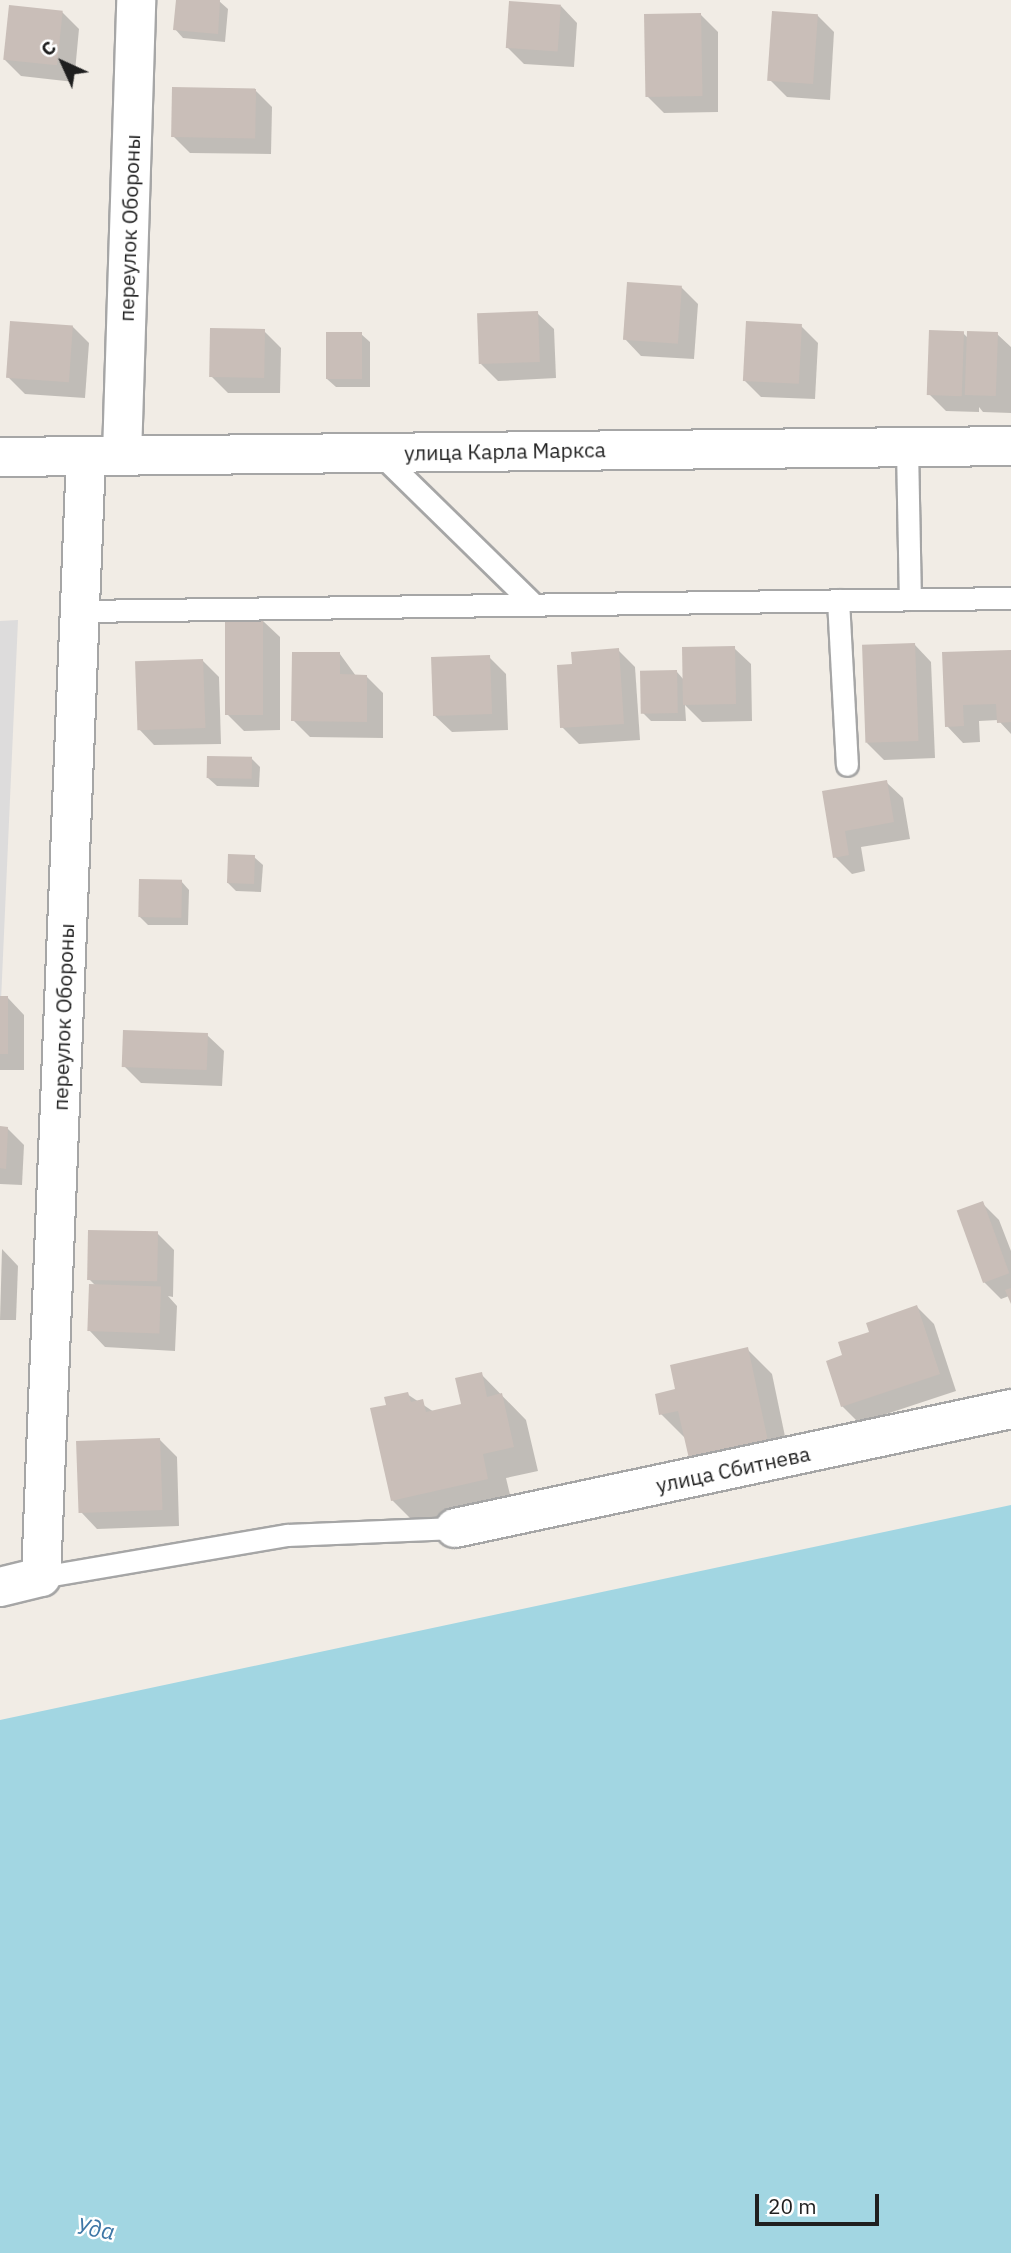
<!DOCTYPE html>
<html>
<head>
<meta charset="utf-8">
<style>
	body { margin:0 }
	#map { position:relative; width:1011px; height:2253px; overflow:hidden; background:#f1ece5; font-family:"IBM Plex Sans",sans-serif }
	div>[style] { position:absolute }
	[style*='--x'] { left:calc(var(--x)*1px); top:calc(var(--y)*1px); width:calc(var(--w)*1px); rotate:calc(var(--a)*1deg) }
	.residential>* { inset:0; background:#dddcdc }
	.water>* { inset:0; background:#a2d6e2 }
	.shadow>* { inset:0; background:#0003 }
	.building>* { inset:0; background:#c9beb8; transform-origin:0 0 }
	.roads { filter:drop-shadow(2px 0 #a6a6a6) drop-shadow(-2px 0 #a6a6a6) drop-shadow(0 2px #a6a6a6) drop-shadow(0 -2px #a6a6a6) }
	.service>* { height:21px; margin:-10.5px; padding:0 10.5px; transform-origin:10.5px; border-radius:10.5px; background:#fff }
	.minor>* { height:38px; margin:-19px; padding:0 19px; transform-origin:19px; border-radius:19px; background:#fff }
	span { translate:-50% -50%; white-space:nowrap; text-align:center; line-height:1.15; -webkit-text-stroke:5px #fff; paint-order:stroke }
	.street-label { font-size:21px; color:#1f1f1f }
	.water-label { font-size:23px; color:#3e77a6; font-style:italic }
	.north { position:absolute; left:28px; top:28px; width:70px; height:70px; -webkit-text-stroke:5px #fff; paint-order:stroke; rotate:315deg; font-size:19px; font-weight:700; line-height:28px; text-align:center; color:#1f1f1f }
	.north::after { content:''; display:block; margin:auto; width:24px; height:32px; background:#1f1f1f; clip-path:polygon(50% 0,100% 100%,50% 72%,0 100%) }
	.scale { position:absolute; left:755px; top:2194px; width:124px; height:32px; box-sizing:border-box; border:4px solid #1f1f1f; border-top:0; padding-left:9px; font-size:21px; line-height:24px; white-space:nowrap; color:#1f1f1f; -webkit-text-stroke:5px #fff; paint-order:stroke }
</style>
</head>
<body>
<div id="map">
	<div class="residential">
		<div style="clip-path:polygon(18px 620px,0 1023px,0 621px)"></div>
	</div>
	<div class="water">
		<div style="clip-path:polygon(1011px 1505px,1011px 2253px,0 2253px,0 1720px)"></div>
	</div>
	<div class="shadow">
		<div style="clip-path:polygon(177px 0,219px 1px,228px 9px,225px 42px,183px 38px,175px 29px)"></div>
		<div style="clip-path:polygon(561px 6px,577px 23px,574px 67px,524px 64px,507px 47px)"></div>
		<div style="clip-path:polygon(62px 12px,79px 29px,74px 82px,21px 76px,4px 59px)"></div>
		<div style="clip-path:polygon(701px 15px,718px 32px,718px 112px,664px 113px,647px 96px)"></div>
		<div style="clip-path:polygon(817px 15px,834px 32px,830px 100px,787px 97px,770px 80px)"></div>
		<div style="clip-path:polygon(255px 90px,272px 107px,271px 154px,190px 153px,173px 136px)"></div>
		<div style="clip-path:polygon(681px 287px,698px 304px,694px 359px,641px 356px,625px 339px)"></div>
		<div style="clip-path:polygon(537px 313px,554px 329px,556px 378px,498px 381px,481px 364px)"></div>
		<div style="clip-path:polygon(72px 326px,89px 343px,85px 398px,25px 394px,8px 377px)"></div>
		<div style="clip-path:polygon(801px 326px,818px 343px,815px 399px,761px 397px,744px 380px)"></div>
		<div style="clip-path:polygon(264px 331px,281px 348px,280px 393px,228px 393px,211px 376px)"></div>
		<div style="clip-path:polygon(963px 333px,968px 338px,997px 334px,1011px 347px,1011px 413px,983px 412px,979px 407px,979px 412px,946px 411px,929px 394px)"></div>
		<div style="clip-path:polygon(361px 334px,370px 342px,370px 387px,336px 387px,327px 379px)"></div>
		<div style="clip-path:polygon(263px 621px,280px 637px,280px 730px,244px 731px,227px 714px)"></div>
		<div style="clip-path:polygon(915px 645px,931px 662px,935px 758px,884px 760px,867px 743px)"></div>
		<div style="clip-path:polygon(734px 648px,751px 664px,752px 721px,702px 722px,685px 705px,686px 721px,651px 721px,643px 713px,677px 672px,684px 680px)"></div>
		<div style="clip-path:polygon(618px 650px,635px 667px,640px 740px,579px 744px,562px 727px)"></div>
		<div style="clip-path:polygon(1011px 651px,1011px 734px,998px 720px,979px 721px,980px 742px,963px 743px,947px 726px,944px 654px)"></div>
		<div style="clip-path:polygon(340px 654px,356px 676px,366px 676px,383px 693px,383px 738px,310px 737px,293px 720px)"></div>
		<div style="clip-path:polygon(489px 657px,506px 674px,508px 730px,452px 732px,435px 716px)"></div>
		<div style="clip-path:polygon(202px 660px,219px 677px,221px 744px,154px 745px,138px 728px)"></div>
		<div style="clip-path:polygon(252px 759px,260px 767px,259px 787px,217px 786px,208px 778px)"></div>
		<div style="clip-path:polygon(886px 782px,903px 798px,910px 839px,861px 847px,865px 871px,852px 874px,835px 857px,824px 792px)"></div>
		<div style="clip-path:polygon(254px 857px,263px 865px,261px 892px,236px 891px,228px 883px)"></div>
		<div style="clip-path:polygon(181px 881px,189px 890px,188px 925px,148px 925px,140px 917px)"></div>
		<div style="clip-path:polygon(0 998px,8px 998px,24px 1015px,24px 1070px,0 1070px)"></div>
		<div style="clip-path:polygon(207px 1035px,224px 1051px,222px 1086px,141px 1083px,124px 1066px)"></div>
		<div style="clip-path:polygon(0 1128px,7px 1128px,24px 1145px,22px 1185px,0 1184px)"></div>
		<div style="clip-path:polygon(982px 1203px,999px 1220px,1011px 1251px,1011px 1300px,1009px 1296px,1001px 1299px,984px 1282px)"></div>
		<div style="clip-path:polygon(157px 1233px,174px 1250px,173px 1297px,168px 1296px,177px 1306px,175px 1351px,105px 1347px,89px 1330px,96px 1286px,89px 1279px)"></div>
		<div style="clip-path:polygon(2px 1249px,18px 1266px,16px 1320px,0 1320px)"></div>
		<div style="clip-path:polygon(917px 1307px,934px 1324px,956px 1391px,859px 1423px,842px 1406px,844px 1356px,871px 1333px)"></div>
		<div style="clip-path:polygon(747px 1349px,772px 1374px,792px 1470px,686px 1439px,661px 1414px,677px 1390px)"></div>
		<div style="clip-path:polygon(481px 1374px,526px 1420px,538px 1471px,506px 1478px,512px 1503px,416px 1524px,392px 1500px,388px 1406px,407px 1394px,434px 1412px,463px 1406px)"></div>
		<div style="clip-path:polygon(160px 1440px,177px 1457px,179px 1526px,97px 1529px,81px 1512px)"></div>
	</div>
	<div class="building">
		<div style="clip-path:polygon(176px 0,220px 0,218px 34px,173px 30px)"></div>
		<div style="left:509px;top:1px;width:52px;height:47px;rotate:4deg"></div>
		<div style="left:9px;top:5px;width:54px;height:55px;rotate:6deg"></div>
		<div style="left:772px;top:11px;width:46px;height:70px;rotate:4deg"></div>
		<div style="left:701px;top:13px;width:83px;height:57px;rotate:89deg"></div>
		<div style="left:172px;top:87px;width:84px;height:50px;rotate:1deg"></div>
		<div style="left:627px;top:282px;width:55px;height:58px;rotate:4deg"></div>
		<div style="left:538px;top:311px;width:51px;height:61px;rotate:88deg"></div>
		<div style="left:10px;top:321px;width:63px;height:57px;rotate:4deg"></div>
		<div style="left:746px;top:321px;width:56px;height:60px;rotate:3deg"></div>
		<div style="left:210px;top:328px;width:55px;height:49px;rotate:1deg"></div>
		<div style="left:929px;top:330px;width:35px;height:65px;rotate:2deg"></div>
		<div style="left:967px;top:331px;width:31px;height:64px;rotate:2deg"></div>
		<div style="left:326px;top:332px;width:36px;height:47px"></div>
		<div style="left:225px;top:619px;width:38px;height:96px"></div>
		<div style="left:915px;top:643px;width:98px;height:53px;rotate:88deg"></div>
		<div style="left:735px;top:646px;width:58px;height:53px;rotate:89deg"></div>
		<div style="clip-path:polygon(619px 648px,624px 724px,560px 728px,557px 665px,572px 664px,571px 652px)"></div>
		<div style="clip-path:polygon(1011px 650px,1011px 722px,997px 723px,996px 704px,963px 705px,964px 726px,945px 727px,942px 652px)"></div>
		<div style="clip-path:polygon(292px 652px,340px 652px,340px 674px,367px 675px,367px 722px,291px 721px)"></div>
		<div style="left:490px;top:655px;width:59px;height:59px;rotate:88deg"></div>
		<div style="left:203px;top:659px;width:69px;height:68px;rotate:88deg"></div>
		<div style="left:677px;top:670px;width:43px;height:37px;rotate:89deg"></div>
		<div style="left:207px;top:756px;width:45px;height:22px;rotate:1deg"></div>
		<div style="clip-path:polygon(887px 780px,894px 822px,845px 831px,849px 855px,833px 858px,822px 791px)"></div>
		<div style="left:228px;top:854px;width:27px;height:29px;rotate:2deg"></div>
		<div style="left:139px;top:879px;width:43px;height:38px;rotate:1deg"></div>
		<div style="left:0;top:996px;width:8px;height:58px"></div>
		<div style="left:123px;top:1030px;width:85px;height:37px;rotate:2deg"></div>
		<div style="clip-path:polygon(0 1126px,8px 1127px,6px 1169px,0 1168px)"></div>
		<div style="left:983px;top:1201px;width:77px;height:28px;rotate:70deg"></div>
		<div style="left:88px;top:1230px;width:70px;height:50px;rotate:1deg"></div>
		<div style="left:89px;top:1284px;width:72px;height:47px;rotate:2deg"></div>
		<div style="clip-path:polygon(1011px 1288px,1011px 1304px,1005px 1290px)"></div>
		<div style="clip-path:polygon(917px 1305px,940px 1374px,841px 1407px,826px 1361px,842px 1355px,838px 1342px,869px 1332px,866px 1323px)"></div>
		<div style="clip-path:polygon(748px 1347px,769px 1446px,690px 1463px,678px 1411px,659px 1415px,655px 1394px,675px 1389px,670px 1365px)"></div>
		<div style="clip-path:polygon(482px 1372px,487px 1397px,502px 1393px,514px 1447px,483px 1454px,488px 1479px,391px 1501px,370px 1408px,386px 1405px,384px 1397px,408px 1392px,411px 1402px,423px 1399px,426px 1412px,461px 1404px,455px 1378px)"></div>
		<div style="left:160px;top:1438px;width:72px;height:84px;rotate:88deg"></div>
	</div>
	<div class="roads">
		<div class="service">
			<div style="--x:907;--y:447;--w:152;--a:88.9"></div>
			<div style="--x:379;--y:453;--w:216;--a:44.4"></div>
			<div style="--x:838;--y:600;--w:165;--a:86.9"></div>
			<div style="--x:80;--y:611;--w:931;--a:-0.8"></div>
			<div style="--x:41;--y:1577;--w:250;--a:-9.7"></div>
			<div style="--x:287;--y:1535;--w:168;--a:-2.4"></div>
		</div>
		<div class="minor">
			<div style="--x:122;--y:455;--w:455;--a:-88.2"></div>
			<div style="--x:0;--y:457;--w:1011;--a:-0.62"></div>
			<div style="--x:455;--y:1528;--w:569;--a:-12.08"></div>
			<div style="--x:0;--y:1587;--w:42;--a:-13.7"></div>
			<div style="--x:41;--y:1577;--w:1121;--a:-87.7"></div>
		</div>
	</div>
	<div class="street-label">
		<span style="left:129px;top:228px;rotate:-88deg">переулок Обороны</span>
		<span style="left:505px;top:451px;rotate:-1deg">улица Карла Маркса</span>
		<span style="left:63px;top:1017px;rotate:-88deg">переулок Обороны</span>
		<span style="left:733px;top:1469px;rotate:-12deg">улица Сбитнева</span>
	</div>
	<div class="water-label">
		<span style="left:96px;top:2228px;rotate:10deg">Уда</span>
	</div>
	<div class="north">С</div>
	<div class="scale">20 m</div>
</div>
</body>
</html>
